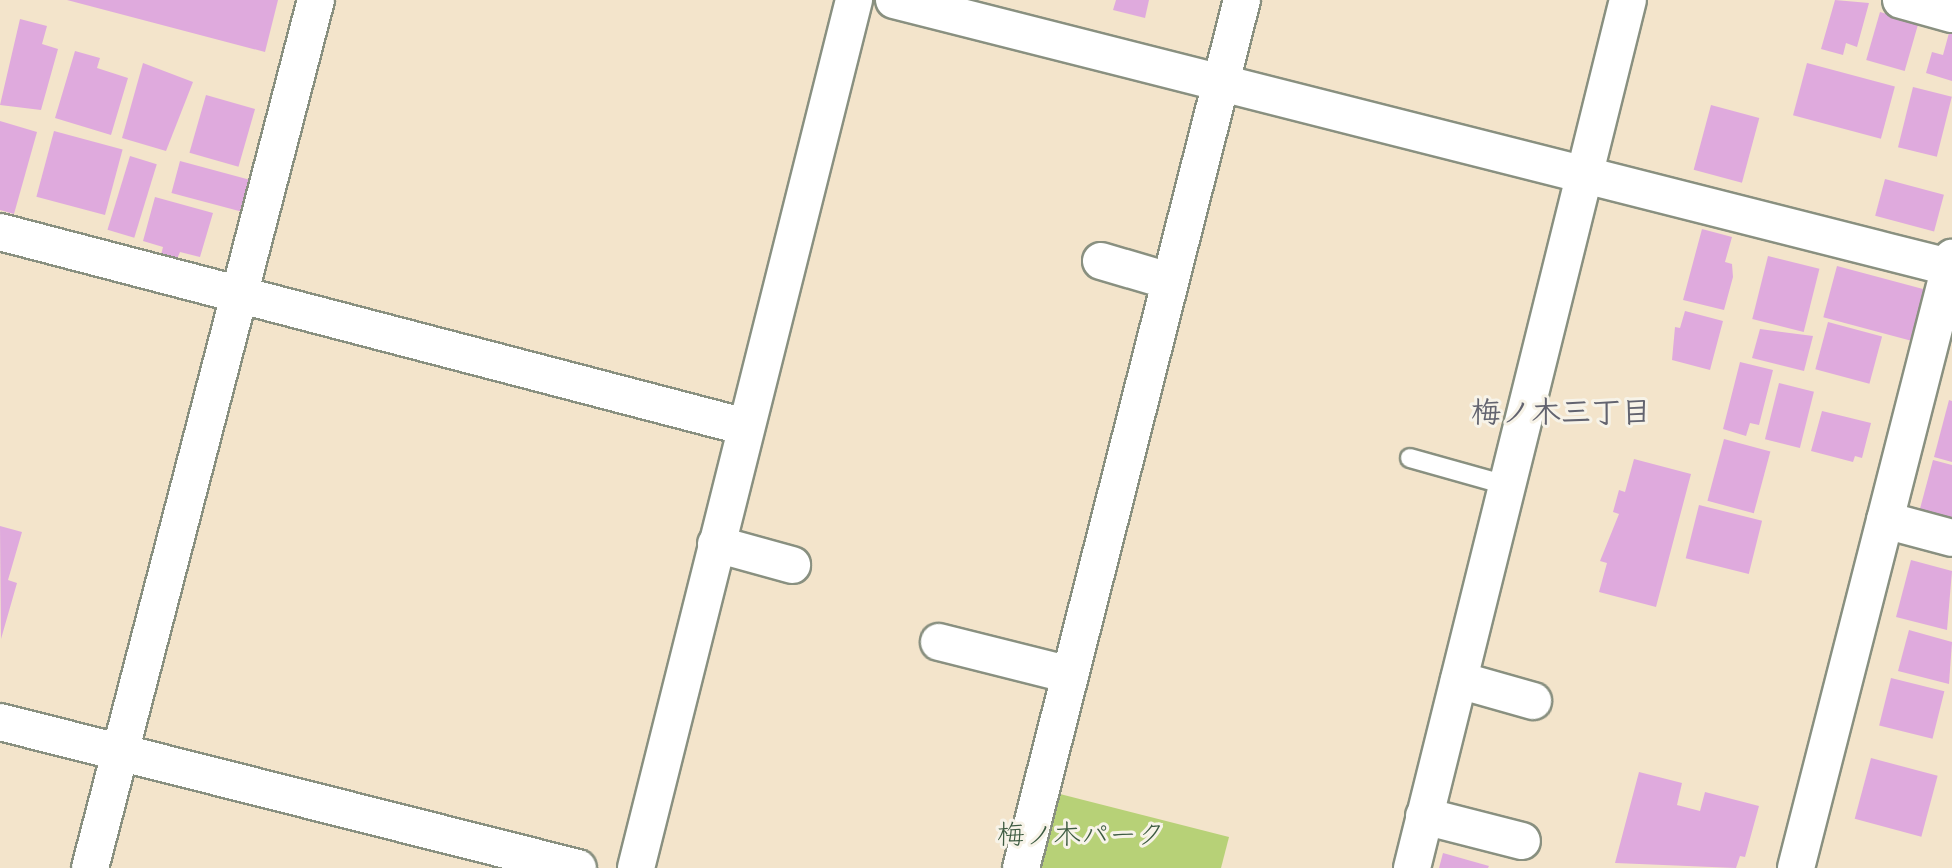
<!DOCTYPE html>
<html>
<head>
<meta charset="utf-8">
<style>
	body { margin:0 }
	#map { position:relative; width:1952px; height:868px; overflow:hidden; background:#f3e4cb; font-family:"Shantell Sans","Klee One",sans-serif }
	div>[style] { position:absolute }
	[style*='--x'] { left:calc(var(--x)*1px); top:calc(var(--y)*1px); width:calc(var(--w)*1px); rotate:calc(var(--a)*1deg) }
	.green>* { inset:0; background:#b7d177 }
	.building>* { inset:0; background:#dfaadd; transform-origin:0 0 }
	.roads { filter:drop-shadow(2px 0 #899080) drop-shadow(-2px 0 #899080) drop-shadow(0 2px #899080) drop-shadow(0 -2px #899080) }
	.lane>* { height:18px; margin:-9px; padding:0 9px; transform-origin:9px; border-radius:9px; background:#fff }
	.street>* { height:36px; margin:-18px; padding:0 18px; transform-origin:18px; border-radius:18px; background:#fff }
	span { translate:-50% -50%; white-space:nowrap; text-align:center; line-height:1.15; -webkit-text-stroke:6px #f7f3e8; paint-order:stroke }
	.park-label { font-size:28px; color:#3d5b41 }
	.neighbourhood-label { font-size:30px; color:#62636f; font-weight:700 }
</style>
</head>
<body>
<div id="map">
	<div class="green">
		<div style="clip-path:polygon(1056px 793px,1229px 837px,1221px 868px,1037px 868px)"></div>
	</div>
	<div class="building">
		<div style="clip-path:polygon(67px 0,278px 0,265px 52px)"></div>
		<div style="clip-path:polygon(1116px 0,1149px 0,1145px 18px,1113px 10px)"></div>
		<div style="clip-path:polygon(1835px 0,1869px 3px,1857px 47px,1846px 43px,1843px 55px,1821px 49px)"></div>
		<div style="left:1880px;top:12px;width:40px;height:50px;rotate:16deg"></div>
		<div style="clip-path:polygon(20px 19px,47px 26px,42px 44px,58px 49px,41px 110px,0 105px)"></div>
		<div style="clip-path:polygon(1949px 33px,1952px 34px,1952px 81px,1926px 73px,1932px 52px,1943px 55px)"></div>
		<div style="clip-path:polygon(75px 51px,100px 58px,97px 68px,128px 78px,111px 135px,55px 118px)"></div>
		<div style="clip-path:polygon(143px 63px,193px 82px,166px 151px,122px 138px)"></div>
		<div style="left:1807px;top:63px;width:91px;height:54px;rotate:15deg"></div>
		<div style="left:1913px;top:87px;width:40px;height:62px;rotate:14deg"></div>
		<div style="left:206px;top:95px;width:51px;height:60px;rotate:16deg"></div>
		<div style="left:1711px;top:105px;width:50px;height:67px;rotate:15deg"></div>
		<div style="clip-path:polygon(0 121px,37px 132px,14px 214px,0 210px)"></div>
		<div style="left:54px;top:131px;width:71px;height:68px;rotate:15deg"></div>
		<div style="left:130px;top:156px;width:28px;height:77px;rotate:17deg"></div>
		<div style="left:180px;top:161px;width:71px;height:33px;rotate:15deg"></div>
		<div style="left:1885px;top:179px;width:61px;height:38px;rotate:15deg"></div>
		<div style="clip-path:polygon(155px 197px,213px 213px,200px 257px,180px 252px,177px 259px,161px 255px,163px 247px,143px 241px)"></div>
		<div style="clip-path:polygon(1702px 229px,1732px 237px,1725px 262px,1732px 264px,1733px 277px,1724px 310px,1683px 300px)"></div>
		<div style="left:1768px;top:256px;width:53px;height:65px;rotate:14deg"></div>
		<div style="left:1837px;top:266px;width:90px;height:53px;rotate:15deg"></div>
		<div style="clip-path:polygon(1685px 311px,1723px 321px,1710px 370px,1672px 360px,1675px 327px,1680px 328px)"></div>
		<div style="left:1828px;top:322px;width:56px;height:49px;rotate:15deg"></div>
		<div style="clip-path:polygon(1760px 329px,1813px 336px,1804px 371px,1752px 358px)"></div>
		<div style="clip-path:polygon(1740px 362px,1773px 370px,1759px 425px,1750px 423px,1746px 436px,1723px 429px)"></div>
		<div style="left:1779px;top:383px;width:36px;height:58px;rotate:14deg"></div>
		<div style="clip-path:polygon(1949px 400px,1952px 401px,1952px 462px,1934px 457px)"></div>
		<div style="clip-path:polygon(1822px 411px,1871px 423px,1862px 458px,1855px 456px,1853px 462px,1811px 451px)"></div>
		<div style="left:1724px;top:439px;width:48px;height:64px;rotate:15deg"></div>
		<div style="clip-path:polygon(1634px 459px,1691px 474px,1656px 607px,1599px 592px,1607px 563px,1600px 561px,1619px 514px,1613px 512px,1619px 490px,1625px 492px)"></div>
		<div style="clip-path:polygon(1933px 460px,1952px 465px,1952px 529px,1917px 520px)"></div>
		<div style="left:1699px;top:505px;width:65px;height:55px;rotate:14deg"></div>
		<div style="clip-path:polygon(0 526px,22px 532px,8px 580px,17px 583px,1px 639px)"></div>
		<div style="clip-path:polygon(1911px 560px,1952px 571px,1947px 630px,1896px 617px)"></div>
		<div style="clip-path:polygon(1909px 630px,1952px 642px,1949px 684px,1898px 671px)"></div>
		<div style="left:1891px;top:678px;width:55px;height:49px;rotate:14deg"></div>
		<div style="left:1871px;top:758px;width:69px;height:63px;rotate:15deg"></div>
		<div style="clip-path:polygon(1639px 772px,1682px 783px,1677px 805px,1700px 811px,1705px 792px,1759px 806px,1745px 857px,1740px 856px,1736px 868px,1615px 863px)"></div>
		<div style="clip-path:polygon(1443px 853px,1489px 866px,1488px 868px,1439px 868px)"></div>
	</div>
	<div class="roads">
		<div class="lane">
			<div style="--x:1410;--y:458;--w:100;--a:15.7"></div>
		</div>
		<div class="street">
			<div style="--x:894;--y:0;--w:1091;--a:14.21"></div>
			<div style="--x:1901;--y:0;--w:53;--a:15.4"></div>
			<div style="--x:0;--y:232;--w:771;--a:14.65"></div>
			<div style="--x:1101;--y:261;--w:71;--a:16.4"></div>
			<div style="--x:1885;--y:520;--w:69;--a:15"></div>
			<div style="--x:716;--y:544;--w:79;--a:15.4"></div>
			<div style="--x:939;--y:642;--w:135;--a:14.1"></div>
			<div style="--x:1459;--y:680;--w:77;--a:15.8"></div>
			<div style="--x:0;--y:722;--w:596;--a:14.18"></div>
			<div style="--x:1424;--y:816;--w:101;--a:14.3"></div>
			<div style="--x:90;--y:868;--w:897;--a:-75.41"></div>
			<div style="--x:636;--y:868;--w:895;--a:-75.9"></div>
			<div style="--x:1021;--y:868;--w:896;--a:-75.72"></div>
			<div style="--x:1412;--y:868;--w:894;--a:-76.03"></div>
			<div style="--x:1796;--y:868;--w:630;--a:-75.65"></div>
		</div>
	</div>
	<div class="park-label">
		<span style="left:1081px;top:834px">梅ノ木パーク</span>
	</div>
	<div class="neighbourhood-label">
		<span style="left:1561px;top:412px">梅ノ木三丁目</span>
	</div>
</div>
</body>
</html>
